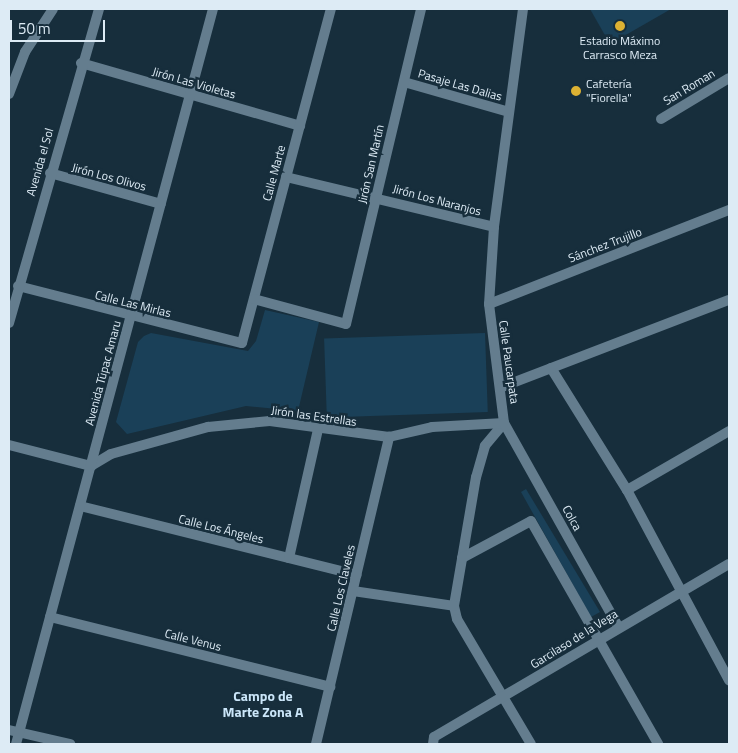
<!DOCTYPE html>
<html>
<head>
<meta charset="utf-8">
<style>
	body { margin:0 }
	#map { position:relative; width:738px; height:753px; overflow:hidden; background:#172e3c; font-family:"Titillium Web",sans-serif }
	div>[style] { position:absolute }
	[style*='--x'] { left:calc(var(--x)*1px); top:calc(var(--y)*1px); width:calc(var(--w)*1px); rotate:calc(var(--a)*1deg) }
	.green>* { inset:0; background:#1a4058; transform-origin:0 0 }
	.minor>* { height:10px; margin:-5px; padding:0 5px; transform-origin:5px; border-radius:5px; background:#647d8e }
	.dots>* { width:14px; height:14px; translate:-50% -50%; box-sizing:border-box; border:2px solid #172e3c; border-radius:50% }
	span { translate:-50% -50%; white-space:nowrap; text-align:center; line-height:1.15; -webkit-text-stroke:5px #172e3c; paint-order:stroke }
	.poi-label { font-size:12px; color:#ddebf5 }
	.left { translate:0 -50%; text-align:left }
	.street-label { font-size:12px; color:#ddebf5 }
	.neighbourhood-label { font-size:14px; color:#cbe6f9; font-weight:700 }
	.frame { position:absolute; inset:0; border:10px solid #ddebf5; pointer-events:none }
	.scale { position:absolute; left:10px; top:20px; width:95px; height:22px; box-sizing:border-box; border:2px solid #ddebf5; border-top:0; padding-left:6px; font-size:15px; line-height:18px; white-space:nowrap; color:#ddebf5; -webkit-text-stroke:4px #172e3c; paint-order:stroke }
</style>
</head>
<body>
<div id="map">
	<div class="green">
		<div style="clip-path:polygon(590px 9px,671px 9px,610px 44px)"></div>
		<div style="clip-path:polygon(265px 310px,319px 322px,298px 411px,246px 406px,127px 434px,116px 422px,138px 342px,144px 336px,151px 333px,248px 351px,256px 341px)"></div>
		<div style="left:485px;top:333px;width:79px;height:161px;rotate:88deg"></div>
		<div style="clip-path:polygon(526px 489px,600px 612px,591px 617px,521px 492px)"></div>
	</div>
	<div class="minor">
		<div style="--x:523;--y:9;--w:220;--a:97.6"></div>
		<div style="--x:494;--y:227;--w:77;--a:93.7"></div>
		<div style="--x:489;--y:304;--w:120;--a:82.8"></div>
		<div style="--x:504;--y:423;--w:30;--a:130"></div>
		<div style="--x:485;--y:446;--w:32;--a:106"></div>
		<div style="--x:476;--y:477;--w:131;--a:99.7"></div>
		<div style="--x:454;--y:606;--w:13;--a:77"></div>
		<div style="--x:457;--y:619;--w:145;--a:59.4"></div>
		<div style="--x:81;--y:63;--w:228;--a:16"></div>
		<div style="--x:404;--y:82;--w:109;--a:15.9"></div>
		<div style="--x:9;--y:94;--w:45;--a:-69.1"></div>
		<div style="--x:25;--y:52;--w:51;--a:-56.9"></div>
		<div style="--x:661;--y:119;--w:79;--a:-31.1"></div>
		<div style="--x:50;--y:173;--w:115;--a:15.6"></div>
		<div style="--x:286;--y:177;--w:214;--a:13.5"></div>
		<div style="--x:18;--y:286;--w:231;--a:14.3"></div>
		<div style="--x:242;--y:343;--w:346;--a:-75.1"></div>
		<div style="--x:254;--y:299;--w:95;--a:15.2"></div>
		<div style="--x:346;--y:324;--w:324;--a:-76.6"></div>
		<div style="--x:489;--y:304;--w:258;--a:-21.4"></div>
		<div style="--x:9;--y:323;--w:327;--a:-74"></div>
		<div style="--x:551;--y:368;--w:144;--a:58.1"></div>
		<div style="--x:627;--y:490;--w:216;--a:61.8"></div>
		<div style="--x:502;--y:387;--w:243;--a:-21"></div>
		<div style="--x:9;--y:445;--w:85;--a:14.4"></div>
		<div style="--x:91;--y:466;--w:23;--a:-31"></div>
		<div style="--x:111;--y:454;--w:101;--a:-15.6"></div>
		<div style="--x:208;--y:427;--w:62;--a:-5.5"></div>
		<div style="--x:270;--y:421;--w:120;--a:7.7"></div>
		<div style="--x:389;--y:437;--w:44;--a:-13.1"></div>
		<div style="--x:432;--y:427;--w:72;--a:-3.2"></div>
		<div style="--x:504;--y:423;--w:233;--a:60.7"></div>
		<div style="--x:627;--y:490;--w:118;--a:-30"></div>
		<div style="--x:80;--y:506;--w:285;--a:14"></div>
		<div style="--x:289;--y:558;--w:132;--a:-77.3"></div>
		<div style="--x:462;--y:558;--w:78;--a:-28.2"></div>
		<div style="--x:531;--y:521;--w:257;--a:60.3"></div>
		<div style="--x:353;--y:591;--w:102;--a:8.4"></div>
		<div style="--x:50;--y:617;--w:289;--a:14"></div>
		<div style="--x:9;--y:730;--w:63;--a:12.9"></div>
		<div style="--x:16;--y:744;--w:761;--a:-75"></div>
		<div style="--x:316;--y:744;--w:316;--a:-76.6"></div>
		<div style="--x:433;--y:744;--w:7;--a:-82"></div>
		<div style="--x:434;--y:737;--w:342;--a:-30.4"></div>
	</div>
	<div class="dots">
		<div style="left:620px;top:26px;background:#ddb233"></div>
		<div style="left:576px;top:91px;background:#ddb233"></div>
	</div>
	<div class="poi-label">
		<span style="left:620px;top:48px">Estadio Máximo<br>Carrasco Meza</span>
		<span class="left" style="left:586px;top:91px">Cafetería<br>"Fiorella"</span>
	</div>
	<div class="street-label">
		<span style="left:194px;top:83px;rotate:16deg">Jirón Las Violetas</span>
		<span style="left:460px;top:85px;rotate:16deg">Pasaje Las Dalias</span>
		<span style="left:689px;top:87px;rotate:-31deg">San Roman</span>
		<span style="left:40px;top:162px;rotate:-74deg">Avenida el Sol</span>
		<span style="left:371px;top:164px;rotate:-77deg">Jirón San Martín</span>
		<span style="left:274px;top:173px;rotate:-75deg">Calle Marte</span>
		<span style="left:109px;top:177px;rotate:15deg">Jirón Los Olivos</span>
		<span style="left:437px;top:200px;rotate:15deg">Jirón Los Naranjos</span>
		<span style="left:605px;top:245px;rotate:-21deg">Sánchez Trujillo</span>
		<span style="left:133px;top:304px;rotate:14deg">Calle Las Mirlas</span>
		<span style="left:509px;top:362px;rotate:82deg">Calle Paucarpata</span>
		<span style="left:103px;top:373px;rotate:-75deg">Avenida Túpac Amaru</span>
		<span style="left:314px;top:416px;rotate:8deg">Jirón las Estrellas</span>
		<span style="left:572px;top:518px;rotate:61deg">Colca</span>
		<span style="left:221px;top:529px;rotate:14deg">Calle Los Ángeles</span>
		<span style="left:341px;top:588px;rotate:-77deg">Calle Los Claveles</span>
		<span style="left:574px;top:639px;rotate:-32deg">Garcilaso de la Vega</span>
		<span style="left:193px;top:640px;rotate:14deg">Calle Venus</span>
	</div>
	<div class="neighbourhood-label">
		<span style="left:263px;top:704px">Campo de<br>Marte Zona A</span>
	</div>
	<div class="frame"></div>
	<div class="scale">50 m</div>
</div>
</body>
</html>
